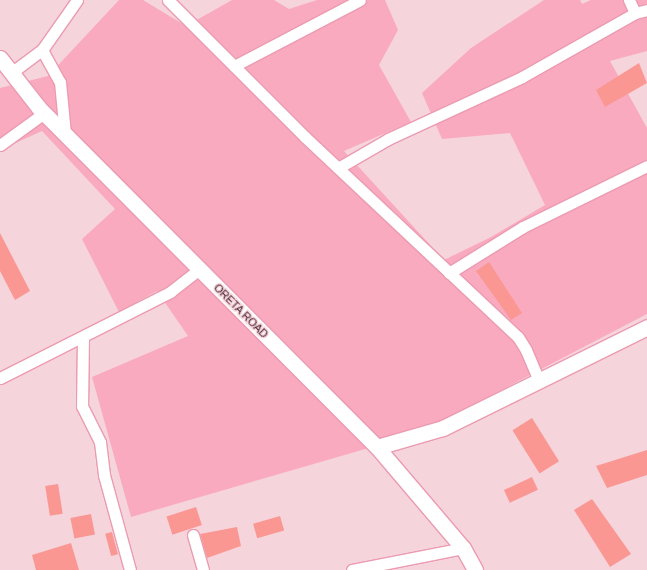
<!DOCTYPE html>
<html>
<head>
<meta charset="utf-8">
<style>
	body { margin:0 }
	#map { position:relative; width:647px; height:570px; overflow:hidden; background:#f6d4dc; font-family:Arial,sans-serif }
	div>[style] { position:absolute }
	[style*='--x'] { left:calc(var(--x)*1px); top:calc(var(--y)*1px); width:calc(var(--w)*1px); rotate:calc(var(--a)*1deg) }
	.green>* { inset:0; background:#f9aabf }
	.building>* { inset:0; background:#fa9793; transform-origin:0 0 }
	.roads { filter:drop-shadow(1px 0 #eb9bb1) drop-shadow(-1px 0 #eb9bb1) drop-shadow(0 1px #eb9bb1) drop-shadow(0 -1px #eb9bb1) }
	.street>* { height:11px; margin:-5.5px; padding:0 5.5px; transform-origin:5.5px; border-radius:5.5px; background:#fff }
	.secondary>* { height:15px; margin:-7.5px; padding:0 7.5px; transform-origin:7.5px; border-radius:7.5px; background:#fff }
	span { translate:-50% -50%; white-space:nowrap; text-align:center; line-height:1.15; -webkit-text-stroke:3px #f6d4dc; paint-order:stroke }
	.street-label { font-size:11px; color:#45252e }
</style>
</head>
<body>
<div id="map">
	<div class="green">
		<div style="clip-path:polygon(119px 0,143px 0,186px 26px,232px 0,274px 0,289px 9px,317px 0,385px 0,398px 30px,379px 65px,411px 122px,344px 151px,444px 260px,491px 237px,545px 205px,510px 133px,442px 139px,422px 93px,471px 48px,544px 0,580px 0,582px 4px,591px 0,647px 0,647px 51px,610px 61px,647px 128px,647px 314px,417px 434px,131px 517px,92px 377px,188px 336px,157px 291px,119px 312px,82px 239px,115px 209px,42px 131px,0 150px,0 88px,48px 76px)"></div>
	</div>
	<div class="building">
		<div style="clip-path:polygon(639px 63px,647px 83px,605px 107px,596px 90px)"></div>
		<div style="clip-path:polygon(0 233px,30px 291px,15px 300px,0 271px)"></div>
		<div style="clip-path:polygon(489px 262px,522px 313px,511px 320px,476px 271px)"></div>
		<div style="left:532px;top:418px;width:51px;height:23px;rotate:58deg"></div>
		<div style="clip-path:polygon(647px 450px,647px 475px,607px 488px,596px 466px)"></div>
		<div style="left:532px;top:477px;width:14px;height:31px;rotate:65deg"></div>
		<div style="left:58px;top:484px;width:30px;height:13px;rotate:81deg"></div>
		<div style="clip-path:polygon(592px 499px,631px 554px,610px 567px,574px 510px)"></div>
		<div style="left:196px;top:507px;width:19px;height:31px;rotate:72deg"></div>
		<div style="left:91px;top:514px;width:21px;height:21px;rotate:79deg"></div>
		<div style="left:280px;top:516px;width:15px;height:28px;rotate:74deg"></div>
		<div style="clip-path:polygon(237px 527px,241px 546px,207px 558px,200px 534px)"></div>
		<div style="left:112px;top:532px;width:23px;height:7px;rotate:75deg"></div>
		<div style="clip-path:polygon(71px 543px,79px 570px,36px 570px,32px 555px)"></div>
	</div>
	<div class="roads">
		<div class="street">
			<div style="--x:168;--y:0;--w:194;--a:45"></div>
			<div style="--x:305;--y:137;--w:292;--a:43.2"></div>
			<div style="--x:518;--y:337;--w:15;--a:58"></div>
			<div style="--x:526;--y:350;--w:34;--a:67"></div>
			<div style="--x:629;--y:0;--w:14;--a:65"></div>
			<div style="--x:635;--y:13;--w:12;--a:-14"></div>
			<div style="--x:42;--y:50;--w:37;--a:61"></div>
			<div style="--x:60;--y:82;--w:52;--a:84.5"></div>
			<div style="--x:234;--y:66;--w:142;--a:-27.6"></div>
			<div style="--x:11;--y:73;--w:39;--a:-37"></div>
			<div style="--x:42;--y:50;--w:61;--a:-55"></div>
			<div style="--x:0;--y:145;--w:54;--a:-36"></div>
			<div style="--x:338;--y:168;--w:58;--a:-30.1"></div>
			<div style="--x:388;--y:139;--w:148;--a:-24.8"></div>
			<div style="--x:522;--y:77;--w:130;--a:-29.5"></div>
			<div style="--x:449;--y:273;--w:87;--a:-31.9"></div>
			<div style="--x:523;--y:227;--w:138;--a:-26.2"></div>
			<div style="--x:83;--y:337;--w:69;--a:90.8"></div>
			<div style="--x:82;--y:406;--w:40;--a:63.4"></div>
			<div style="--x:100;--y:442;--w:33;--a:83"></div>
			<div style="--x:104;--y:475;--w:98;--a:74.7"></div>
			<div style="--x:0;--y:378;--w:191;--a:-26.8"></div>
			<div style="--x:170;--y:292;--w:37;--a:-38"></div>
			<div style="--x:193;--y:535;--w:36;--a:74"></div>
			<div style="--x:352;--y:570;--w:113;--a:-11.2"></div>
		</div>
		<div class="secondary">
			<div style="--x:0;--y:58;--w:63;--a:52"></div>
			<div style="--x:39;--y:108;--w:479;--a:45.1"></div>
			<div style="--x:377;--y:447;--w:133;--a:49.6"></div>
			<div style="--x:463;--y:548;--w:25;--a:61"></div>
			<div style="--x:377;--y:447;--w:69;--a:-16.1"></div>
			<div style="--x:443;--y:428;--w:228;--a:-26.3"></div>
		</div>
	</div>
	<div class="street-label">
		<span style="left:241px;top:311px;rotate:45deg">ORETA ROAD</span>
	</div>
</div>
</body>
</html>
